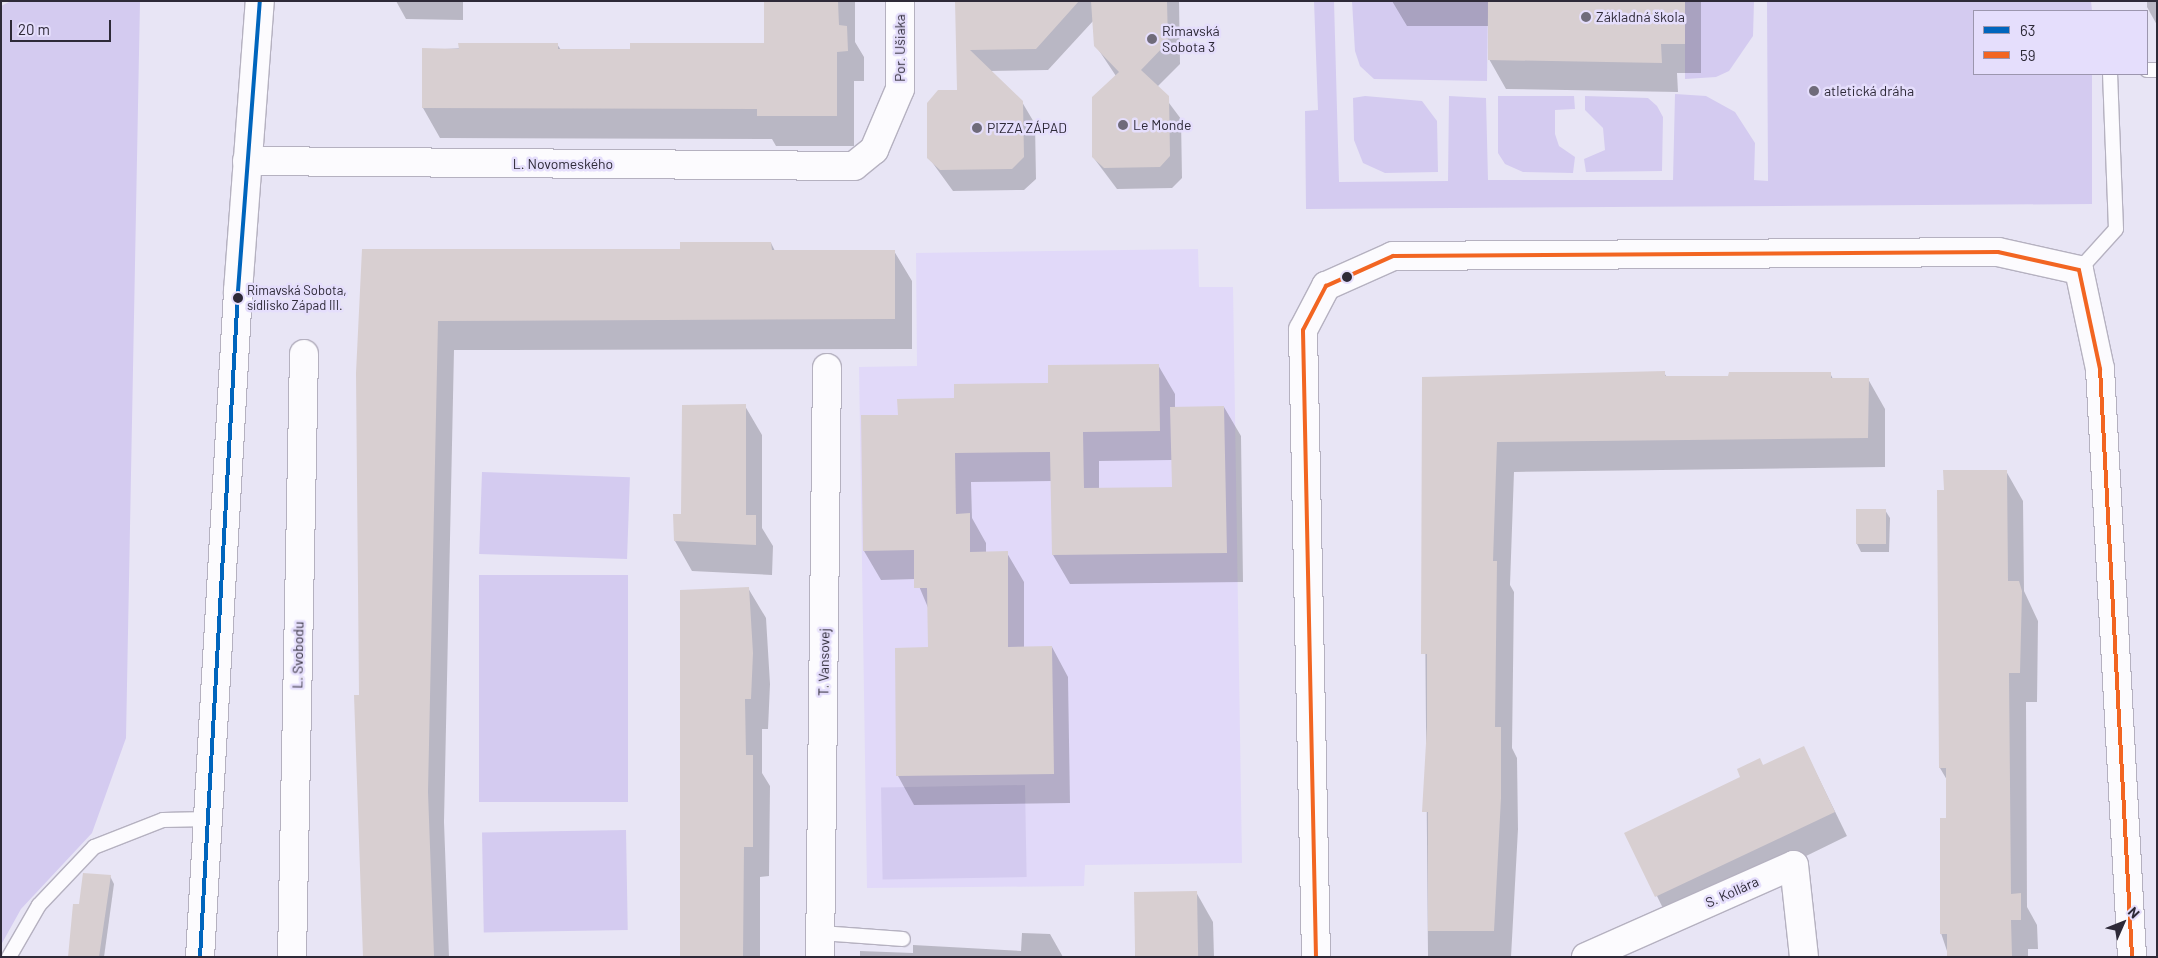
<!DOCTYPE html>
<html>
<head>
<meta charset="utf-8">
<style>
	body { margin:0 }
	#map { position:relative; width:2158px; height:958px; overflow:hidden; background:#e8e5f5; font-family:Barlow,sans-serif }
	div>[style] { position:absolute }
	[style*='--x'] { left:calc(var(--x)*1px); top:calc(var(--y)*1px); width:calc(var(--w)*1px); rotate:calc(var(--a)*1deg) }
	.built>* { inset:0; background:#e1d9f9 }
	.green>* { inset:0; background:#d4cbf0; transform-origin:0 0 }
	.shadow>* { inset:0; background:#0003; transform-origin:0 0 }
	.building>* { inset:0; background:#d8cfd1; transform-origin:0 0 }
	.roads { filter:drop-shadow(1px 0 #b5b1c0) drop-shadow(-1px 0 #b5b1c0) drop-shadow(0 1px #b5b1c0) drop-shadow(0 -1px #b5b1c0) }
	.service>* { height:14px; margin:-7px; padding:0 7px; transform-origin:7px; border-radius:7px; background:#fcfbfe }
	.minor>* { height:28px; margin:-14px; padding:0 14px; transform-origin:14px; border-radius:14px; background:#fcfbfe }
	.bus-1>* { height:4px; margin:-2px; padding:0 2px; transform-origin:2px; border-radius:2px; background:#0065bd }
	.bus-2>* { height:4px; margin:-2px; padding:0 2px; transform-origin:2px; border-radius:2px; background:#f26522 }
	.dots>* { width:14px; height:14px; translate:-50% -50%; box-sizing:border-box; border:2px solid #e5defc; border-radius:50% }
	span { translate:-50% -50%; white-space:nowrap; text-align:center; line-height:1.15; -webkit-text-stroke:5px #e5defc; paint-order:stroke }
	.bus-label { font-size:13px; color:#2e2a38 }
	.left { translate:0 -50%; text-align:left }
	.poi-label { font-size:14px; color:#2e2a38 }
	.street-label { font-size:14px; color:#2e2a38 }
	.frame { position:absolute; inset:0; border:2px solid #2e2a38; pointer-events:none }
	.legend { position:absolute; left:1973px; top:10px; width:175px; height:65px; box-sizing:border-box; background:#e5defc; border:1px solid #9c96ae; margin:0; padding:6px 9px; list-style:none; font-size:15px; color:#2e2a38 }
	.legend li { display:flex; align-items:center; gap:10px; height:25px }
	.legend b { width:25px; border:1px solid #9c96ae }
	.north { position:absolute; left:2098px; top:898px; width:50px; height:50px; -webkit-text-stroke:4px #e5defc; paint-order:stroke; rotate:46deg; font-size:14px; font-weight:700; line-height:20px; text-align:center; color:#2e2a38 }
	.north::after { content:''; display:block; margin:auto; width:18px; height:22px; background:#2e2a38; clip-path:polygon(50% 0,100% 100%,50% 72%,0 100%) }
	.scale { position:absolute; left:10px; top:20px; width:101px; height:22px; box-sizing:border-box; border:2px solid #2e2a38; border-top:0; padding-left:6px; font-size:15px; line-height:18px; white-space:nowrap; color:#2e2a38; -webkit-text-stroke:4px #e5defc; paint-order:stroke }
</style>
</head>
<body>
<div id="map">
	<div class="built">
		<div style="clip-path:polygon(1198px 249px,1199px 287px,1233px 287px,1242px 863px,1085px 865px,1084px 886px,867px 888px,859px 367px,917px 366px,916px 253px)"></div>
	</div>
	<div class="green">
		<div style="clip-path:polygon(11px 1px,140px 1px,126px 738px,92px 833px,21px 909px,1px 945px,1px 6px)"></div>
		<div style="clip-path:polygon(1314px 1px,1334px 1px,1339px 182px,1448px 181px,1449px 96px,1486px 98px,1488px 180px,1673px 180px,1675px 94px,1706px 96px,1735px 112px,1755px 143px,1754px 180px,1768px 181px,1767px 1px,2091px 1px,2092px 11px,1974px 11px,1974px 74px,2092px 74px,2092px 204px,1306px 209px,1305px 111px,1318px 110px)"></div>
		<div style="clip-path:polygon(1352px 1px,1488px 1px,1487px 81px,1374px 79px,1360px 66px,1355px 51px)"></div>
		<div style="clip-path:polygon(1685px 1px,1754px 1px,1753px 36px,1729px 71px,1716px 77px,1685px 79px)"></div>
		<div style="clip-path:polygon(1365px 96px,1422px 101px,1437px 121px,1438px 172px,1385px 173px,1363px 163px,1354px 140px,1353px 98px)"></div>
		<div style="clip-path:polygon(1498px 96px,1574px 96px,1575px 109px,1555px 110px,1555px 134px,1559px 146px,1575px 157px,1573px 173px,1523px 172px,1505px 164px,1498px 153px)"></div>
		<div style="clip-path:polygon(1585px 96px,1648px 98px,1657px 106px,1663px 117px,1662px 171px,1586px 172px,1584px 159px,1605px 150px,1603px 128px,1585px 110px)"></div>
		<div style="left:482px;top:472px;width:148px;height:82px;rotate:2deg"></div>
		<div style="left:479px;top:575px;width:149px;height:227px"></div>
		<div style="left:1025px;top:785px;width:92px;height:144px;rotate:89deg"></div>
		<div style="left:626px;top:830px;width:100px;height:144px;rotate:89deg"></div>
	</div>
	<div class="shadow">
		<div style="clip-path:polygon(396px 1px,463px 1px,463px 20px,406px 19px)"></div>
		<div style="clip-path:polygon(766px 1px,855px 1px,855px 42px,864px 57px,864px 81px,854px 81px,854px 146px,776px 146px,772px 139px,440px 138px,423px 108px,423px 50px,557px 44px,561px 50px,631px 51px,766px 44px)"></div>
		<div style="clip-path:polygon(956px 1px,1179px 1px,1180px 64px,1157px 87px,1181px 119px,1182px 178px,1172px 188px,1117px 189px,1093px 157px,1116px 76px,1096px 46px,1094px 20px,1048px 70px,990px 71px,1022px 102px,1035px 124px,1036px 179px,1024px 190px,953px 191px,929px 158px,958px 91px)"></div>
		<div style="clip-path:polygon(1392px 1px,1701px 1px,1701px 73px,1677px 73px,1678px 92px,1506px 89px,1489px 59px,1489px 26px,1407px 26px)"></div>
		<div style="clip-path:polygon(2147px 1px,2157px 1px,2157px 25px,2147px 7px)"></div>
		<div style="clip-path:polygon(771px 243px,775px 251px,894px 251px,912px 281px,912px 349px,454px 350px,444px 822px,449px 957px,364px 957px,355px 697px,361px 697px,363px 250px,681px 250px)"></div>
		<div style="clip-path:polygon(evenodd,1158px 365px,1175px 394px,1175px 408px,1224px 407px,1241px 436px,1243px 582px,1070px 584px,1053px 555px,1052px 481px,971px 482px,972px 518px,986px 543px,986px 553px,1007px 553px,1024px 582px,1024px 648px,1052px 647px,1068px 677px,1070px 803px,914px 805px,898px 776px,929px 648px,929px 610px,916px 579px,881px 580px,864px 551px,899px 416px,955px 400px,1158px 365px,1172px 460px,1173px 488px,1099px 489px,1099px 461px,1172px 460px)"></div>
		<div style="clip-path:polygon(1664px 373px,1667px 377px,1729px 377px,1830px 373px,1833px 379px,1868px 379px,1885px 409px,1885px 467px,1514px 472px,1510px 585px,1514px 592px,1512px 748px,1517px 758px,1518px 829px,1511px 957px,1428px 957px,1423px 379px)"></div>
		<div style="clip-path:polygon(745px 406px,762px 435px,762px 528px,773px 546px,772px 575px,692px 571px,675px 541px,683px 515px)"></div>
		<div style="clip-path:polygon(2006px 471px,2023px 501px,2024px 591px,2038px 621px,2037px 702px,2026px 702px,2027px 907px,2037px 925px,2038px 949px,2028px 949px,2028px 957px,1949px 957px,1941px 933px,1948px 819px,1947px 780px,1940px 768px,1945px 491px)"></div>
		<div style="clip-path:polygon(1885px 510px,1890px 518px,1889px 552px,1861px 552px,1857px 544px)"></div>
		<div style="clip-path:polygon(748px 588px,766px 618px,770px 684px,768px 729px,762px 729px,762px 773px,770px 786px,769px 876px,760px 877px,760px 957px,681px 957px)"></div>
		<div style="left:1804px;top:748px;width:98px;height:197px;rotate:64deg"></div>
		<div style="clip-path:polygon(110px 876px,114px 884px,104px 957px,70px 957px,81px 905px)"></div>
		<div style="clip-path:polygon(1196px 892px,1213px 922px,1214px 957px,1135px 957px,1135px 893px)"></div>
		<div style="clip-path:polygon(1022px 933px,1050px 934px,1063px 957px,860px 957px,860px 951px,913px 953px,913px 945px,1021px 951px)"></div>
	</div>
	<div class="building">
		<div style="clip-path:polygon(764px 1px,838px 1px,839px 25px,847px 26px,848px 51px,837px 52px,837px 116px,757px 116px,757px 109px,422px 108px,422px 48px,459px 49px,458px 43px,558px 43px,558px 49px,630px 49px,630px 43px,764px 43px)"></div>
		<div style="clip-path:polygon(955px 1px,1079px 1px,1036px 49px,970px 50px,1023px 101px,1024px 157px,1012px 169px,940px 170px,927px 158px,927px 103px,938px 90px,957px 90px)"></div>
		<div style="clip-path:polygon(1091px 1px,1167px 1px,1168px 42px,1141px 70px,1169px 96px,1170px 156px,1160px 167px,1104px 168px,1092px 157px,1092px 97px,1119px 72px,1094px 46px)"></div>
		<div style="clip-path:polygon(1488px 1px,1685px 1px,1685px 44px,1661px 44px,1662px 63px,1488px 60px)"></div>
		<div style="clip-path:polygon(680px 242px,771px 242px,772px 250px,895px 250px,895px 319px,438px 321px,428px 792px,434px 956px,363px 957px,354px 695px,359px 695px,356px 373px,362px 249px,680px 249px)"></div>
		<div style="clip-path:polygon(1159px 364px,1160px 431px,1083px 432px,1084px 488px,1172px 487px,1170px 407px,1224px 406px,1227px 553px,1052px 555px,1050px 452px,955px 453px,956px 514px,970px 513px,970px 552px,1008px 551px,1008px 647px,1052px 646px,1054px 774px,896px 776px,895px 648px,928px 647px,927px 588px,914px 588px,914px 550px,863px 551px,861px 415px,898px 415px,897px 399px,954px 398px,954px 384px,1048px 383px,1048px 365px)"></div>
		<div style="clip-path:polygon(1665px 371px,1665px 376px,1728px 376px,1729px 372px,1831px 372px,1831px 378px,1869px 378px,1868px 438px,1497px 442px,1493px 561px,1497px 561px,1495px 727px,1501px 727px,1501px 798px,1494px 931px,1428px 931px,1428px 812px,1422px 812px,1427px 726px,1427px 654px,1421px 654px,1422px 377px)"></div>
		<div style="clip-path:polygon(746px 404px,746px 515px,756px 515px,756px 545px,674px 541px,673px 514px,681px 514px,682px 405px)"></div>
		<div style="clip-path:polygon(1943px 470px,2007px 470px,2008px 581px,2019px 581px,2022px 591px,2020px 673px,2009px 673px,2011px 894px,2021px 893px,2021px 920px,2011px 920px,2012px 956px,1947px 956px,1947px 934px,1940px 934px,1940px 818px,1946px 818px,1946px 768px,1939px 768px,1937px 490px,1944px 490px)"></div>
		<div style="left:1856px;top:509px;width:30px;height:35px"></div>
		<div style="clip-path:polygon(749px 587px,753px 653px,751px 699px,745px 699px,746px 755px,753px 755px,753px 847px,744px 847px,743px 957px,680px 957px,680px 590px)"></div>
		<div style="clip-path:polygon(1804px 746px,1835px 812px,1655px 897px,1624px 833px,1740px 777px,1737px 769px,1760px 758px,1763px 765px)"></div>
		<div style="clip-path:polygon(83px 873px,111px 875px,99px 957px,68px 957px,73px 904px,79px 904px)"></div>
		<div style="left:1197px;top:891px;width:66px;height:63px;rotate:89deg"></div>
	</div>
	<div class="roads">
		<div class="service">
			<div style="--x:2147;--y:70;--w:10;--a:0"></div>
			<div style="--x:2079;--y:270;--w:55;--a:-47.9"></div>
			<div style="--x:2116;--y:229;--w:155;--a:-92.2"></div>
			<div style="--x:821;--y:933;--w:82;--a:4.2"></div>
			<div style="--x:9;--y:957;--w:60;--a:-60"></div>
			<div style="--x:39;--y:905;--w:80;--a:-46.5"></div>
			<div style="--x:94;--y:847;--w:74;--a:-21.4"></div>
			<div style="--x:163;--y:820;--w:45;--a:-1.3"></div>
		</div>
		<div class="minor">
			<div style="--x:247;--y:161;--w:607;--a:0.47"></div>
			<div style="--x:854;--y:166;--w:26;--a:-39"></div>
			<div style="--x:874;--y:150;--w:66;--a:-66.9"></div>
			<div style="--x:900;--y:89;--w:88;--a:-90"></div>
			<div style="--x:200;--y:957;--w:667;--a:-86.73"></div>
			<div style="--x:238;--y:291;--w:291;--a:-85.7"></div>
			<div style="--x:292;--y:957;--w:603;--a:-88.86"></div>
			<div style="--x:820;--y:957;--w:589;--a:-89.32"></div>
			<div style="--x:1316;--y:957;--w:627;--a:-91.19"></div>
			<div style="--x:1303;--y:330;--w:50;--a:-62.4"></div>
			<div style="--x:1326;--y:286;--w:73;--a:-24.1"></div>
			<div style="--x:1393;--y:256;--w:605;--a:-0.38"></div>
			<div style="--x:1998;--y:252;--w:83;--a:12.5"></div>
			<div style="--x:2079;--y:270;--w:101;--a:78"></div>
			<div style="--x:2100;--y:369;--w:589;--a:86.88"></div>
			<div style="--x:1586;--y:957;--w:227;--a:-23.9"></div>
			<div style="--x:1794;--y:865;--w:93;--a:83.8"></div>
		</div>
	</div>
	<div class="bus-1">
		<div style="--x:200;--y:957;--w:667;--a:-86.73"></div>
		<div style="--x:238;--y:291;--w:291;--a:-85.7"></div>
	</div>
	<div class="bus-2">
		<div style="--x:1316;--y:957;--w:627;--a:-91.19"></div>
		<div style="--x:1303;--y:330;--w:50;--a:-62.4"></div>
		<div style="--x:1326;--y:286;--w:73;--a:-24.1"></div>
		<div style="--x:1393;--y:256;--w:605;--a:-0.38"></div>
		<div style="--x:1998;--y:252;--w:83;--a:12.5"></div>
		<div style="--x:2079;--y:270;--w:101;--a:78"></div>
		<div style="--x:2100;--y:369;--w:589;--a:86.88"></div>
	</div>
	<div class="dots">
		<div style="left:1586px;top:17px;background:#6f6b7a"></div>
		<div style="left:1152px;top:39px;background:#6f6b7a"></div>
		<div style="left:1814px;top:91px;background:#6f6b7a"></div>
		<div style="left:1123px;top:125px;background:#6f6b7a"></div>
		<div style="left:977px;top:128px;background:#6f6b7a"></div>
		<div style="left:1347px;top:277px;background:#2e2a38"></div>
		<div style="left:238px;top:298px;background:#2e2a38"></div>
	</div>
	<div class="bus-label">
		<span class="left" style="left:247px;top:298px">Rimavská Sobota,<br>sídlisko Západ III.</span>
	</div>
	<div class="poi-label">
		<span class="left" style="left:1596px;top:17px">Základná škola</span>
		<span class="left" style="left:1162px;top:39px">Rimavská<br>Sobota 3</span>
		<span class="left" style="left:1824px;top:91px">atletická dráha</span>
		<span class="left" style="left:1133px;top:125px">Le Monde</span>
		<span class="left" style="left:987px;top:128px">PIZZA ZÁPAD</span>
	</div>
	<div class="street-label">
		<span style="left:900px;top:48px;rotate:-90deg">Por. Ušiaka</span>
		<span style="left:563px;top:164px">L. Novomeského</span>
		<span style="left:298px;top:655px;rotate:-89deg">L. Svobodu</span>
		<span style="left:824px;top:662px;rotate:-89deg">T. Vansovej</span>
		<span style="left:1732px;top:892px;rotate:-24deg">S. Kollára</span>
	</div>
	<div class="frame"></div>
	<ul class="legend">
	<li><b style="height:6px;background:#0065bd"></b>63</li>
	<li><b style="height:6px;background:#f26522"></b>59</li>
	</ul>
	<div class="north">N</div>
	<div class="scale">20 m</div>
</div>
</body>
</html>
